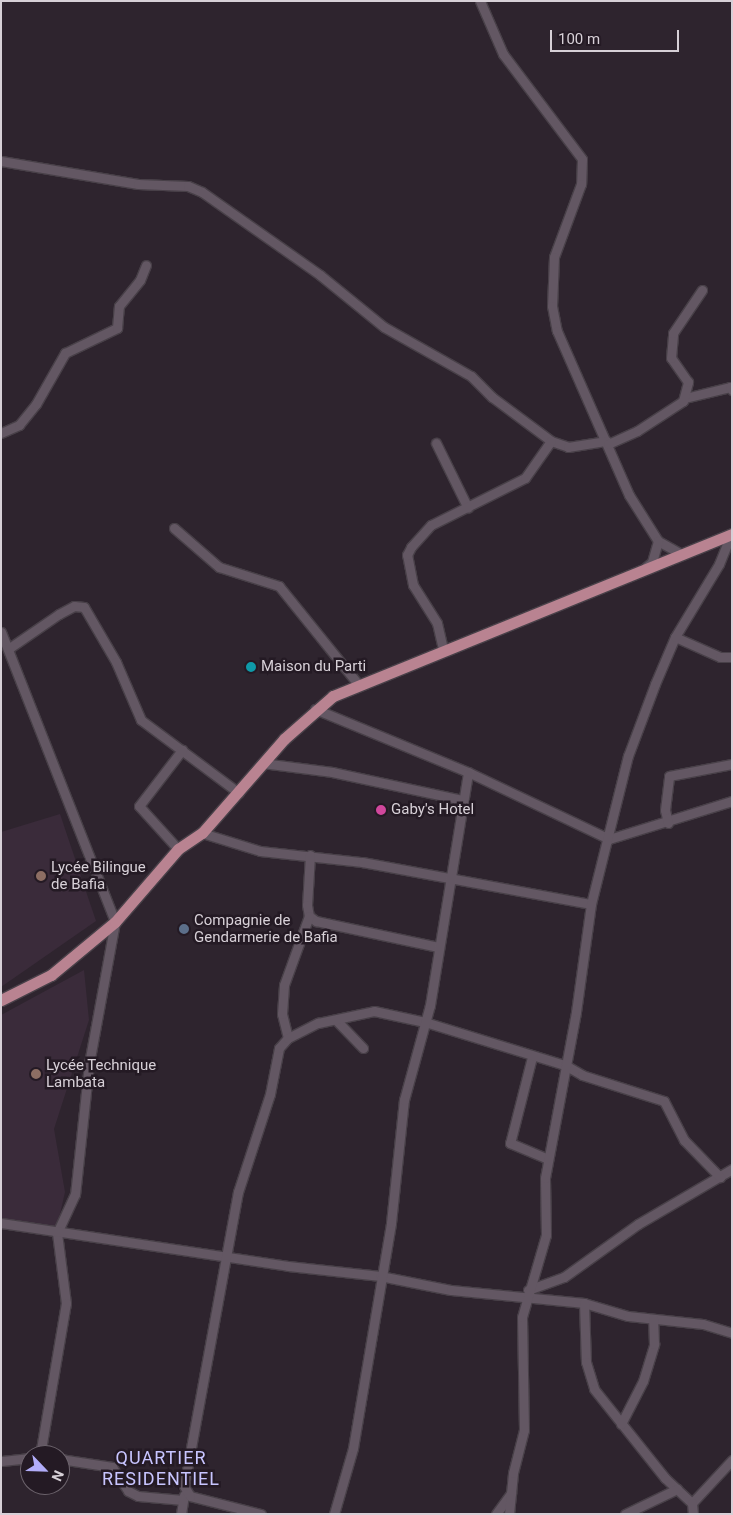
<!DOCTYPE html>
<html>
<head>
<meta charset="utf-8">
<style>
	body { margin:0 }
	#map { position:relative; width:733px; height:1515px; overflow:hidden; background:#2e242e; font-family:Roboto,sans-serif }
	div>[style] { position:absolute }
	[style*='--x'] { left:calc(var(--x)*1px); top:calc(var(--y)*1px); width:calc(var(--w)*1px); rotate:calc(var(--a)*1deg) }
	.built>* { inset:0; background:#3a2b3a }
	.roads { filter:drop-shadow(1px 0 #484048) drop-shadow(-1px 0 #484048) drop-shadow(0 1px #484048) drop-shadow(0 -1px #484048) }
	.minor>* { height:9px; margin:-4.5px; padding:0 4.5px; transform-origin:4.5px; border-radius:4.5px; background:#635763 }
	.major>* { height:11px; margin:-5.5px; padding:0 5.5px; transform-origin:5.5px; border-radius:5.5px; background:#b98391 }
	.dots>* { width:14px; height:14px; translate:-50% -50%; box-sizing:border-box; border:2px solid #241a24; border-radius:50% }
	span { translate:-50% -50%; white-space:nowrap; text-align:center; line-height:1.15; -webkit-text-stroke:5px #241a24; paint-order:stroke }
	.poi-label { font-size:15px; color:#d7d0d7 }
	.left { translate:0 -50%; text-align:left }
	.quarter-label { font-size:18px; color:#c8c5ff; letter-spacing:1px }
	.frame { position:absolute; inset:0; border:2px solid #d7d0d7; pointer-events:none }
	.north { position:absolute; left:20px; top:1445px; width:50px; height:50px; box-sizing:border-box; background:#241a24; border:1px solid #6c636c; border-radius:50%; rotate:114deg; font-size:14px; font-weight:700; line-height:20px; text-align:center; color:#d7d0d7 }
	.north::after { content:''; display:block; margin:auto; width:18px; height:22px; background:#b2adf9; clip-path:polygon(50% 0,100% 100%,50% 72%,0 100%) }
	.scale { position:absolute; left:550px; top:30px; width:129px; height:22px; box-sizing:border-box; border:2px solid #d7d0d7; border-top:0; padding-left:6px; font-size:15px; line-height:18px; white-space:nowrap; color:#d7d0d7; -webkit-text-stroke:4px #241a24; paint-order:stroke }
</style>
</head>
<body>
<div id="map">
	<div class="built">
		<div style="clip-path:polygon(60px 814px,96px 921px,1px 987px,1px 832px)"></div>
		<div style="clip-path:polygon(84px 970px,89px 1020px,54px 1129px,65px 1192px,58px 1223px,55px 1229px,1px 1219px,1px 1015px)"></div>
	</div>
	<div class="roads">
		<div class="minor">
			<div style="--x:480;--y:1;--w:58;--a:66.5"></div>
			<div style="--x:503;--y:54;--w:131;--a:53"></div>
			<div style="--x:582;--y:159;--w:25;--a:92"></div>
			<div style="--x:581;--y:184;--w:78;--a:110.3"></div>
			<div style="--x:554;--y:257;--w:49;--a:92.3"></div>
			<div style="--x:552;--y:306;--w:25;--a:79"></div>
			<div style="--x:557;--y:331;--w:179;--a:66.3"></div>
			<div style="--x:629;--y:495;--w:54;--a:57.8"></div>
			<div style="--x:658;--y:541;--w:26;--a:29"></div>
			<div style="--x:1;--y:161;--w:139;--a:9.5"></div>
			<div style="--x:138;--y:184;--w:50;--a:2.3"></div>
			<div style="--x:188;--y:186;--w:15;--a:23"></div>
			<div style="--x:202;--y:192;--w:144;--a:35.1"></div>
			<div style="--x:320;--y:275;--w:82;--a:39.1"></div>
			<div style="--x:384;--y:327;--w:100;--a:29.4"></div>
			<div style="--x:471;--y:376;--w:30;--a:45"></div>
			<div style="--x:492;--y:397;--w:74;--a:36.7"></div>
			<div style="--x:551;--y:441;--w:18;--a:19"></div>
			<div style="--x:568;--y:447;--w:39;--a:-9"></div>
			<div style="--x:685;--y:398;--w:46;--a:-13.7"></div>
			<div style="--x:730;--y:387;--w:4;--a:56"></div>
			<div style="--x:1;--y:433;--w:20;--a:-24"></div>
			<div style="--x:19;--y:425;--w:27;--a:-51"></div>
			<div style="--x:36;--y:404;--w:59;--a:-60.4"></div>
			<div style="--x:65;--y:353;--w:58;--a:-25.7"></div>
			<div style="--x:117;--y:328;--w:22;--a:-85"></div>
			<div style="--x:119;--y:306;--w:33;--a:-51"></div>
			<div style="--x:140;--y:280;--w:16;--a:-68"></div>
			<div style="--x:436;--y:443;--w:72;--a:63.8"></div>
			<div style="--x:608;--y:444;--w:32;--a:-24"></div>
			<div style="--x:637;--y:431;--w:55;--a:-33.1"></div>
			<div style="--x:683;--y:401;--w:20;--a:-75"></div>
			<div style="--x:688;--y:382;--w:29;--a:-125"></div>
			<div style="--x:671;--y:358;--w:25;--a:-85"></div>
			<div style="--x:673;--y:333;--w:52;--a:-56"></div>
			<div style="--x:174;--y:528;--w:60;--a:40.9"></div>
			<div style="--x:219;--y:567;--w:63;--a:17.6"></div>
			<div style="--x:279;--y:586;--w:126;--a:51.1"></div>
			<div style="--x:646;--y:567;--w:8;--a:-40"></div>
			<div style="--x:652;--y:562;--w:22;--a:-74"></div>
			<div style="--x:1;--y:632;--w:312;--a:68.5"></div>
			<div style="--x:115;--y:922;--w:144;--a:100.4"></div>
			<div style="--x:89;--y:1064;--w:131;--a:96.1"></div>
			<div style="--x:75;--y:1194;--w:43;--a:114.8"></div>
			<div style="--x:57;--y:1233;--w:71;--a:82.7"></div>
			<div style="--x:66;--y:1303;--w:154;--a:99.7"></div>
			<div style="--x:675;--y:637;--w:49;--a:24"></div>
			<div style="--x:720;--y:657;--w:12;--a:0"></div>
			<div style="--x:8;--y:649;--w:62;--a:-34.5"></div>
			<div style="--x:59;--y:614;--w:17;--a:-28"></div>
			<div style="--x:74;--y:606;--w:10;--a:6"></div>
			<div style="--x:84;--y:607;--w:64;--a:59.8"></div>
			<div style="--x:116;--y:662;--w:63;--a:66.7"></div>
			<div style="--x:141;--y:720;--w:122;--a:36.7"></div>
			<div style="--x:443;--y:649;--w:27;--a:-103"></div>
			<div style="--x:437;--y:623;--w:45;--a:-122.3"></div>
			<div style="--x:413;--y:585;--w:31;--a:-101"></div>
			<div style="--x:407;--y:555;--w:9;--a:-63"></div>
			<div style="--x:411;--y:547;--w:30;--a:-48"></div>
			<div style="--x:431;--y:525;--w:105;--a:-26.6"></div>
			<div style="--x:525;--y:478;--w:45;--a:-54.9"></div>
			<div style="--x:315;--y:709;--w:165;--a:22.4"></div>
			<div style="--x:468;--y:772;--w:156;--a:25.4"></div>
			<div style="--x:609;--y:839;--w:129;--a:-17.2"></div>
			<div style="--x:262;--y:763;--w:71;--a:7.3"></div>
			<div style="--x:332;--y:772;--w:134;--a:12.1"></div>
			<div style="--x:668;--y:823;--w:13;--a:-103"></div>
			<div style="--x:665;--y:810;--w:34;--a:-83"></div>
			<div style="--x:669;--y:776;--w:64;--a:-10.8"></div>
			<div style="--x:202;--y:833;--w:61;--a:17.2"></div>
			<div style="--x:260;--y:851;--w:103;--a:6.2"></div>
			<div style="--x:362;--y:862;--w:233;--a:10.4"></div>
			<div style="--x:591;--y:904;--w:153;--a:-76"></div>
			<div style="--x:628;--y:756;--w:77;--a:-69.4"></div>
			<div style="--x:655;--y:684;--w:51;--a:-66.9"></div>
			<div style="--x:675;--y:637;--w:85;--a:-58.9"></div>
			<div style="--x:719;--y:564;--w:31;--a:-68"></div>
			<div style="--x:178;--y:849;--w:58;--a:-132.2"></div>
			<div style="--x:139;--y:806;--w:71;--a:-52.5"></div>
			<div style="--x:310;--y:855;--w:50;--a:93.4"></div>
			<div style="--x:307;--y:905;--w:11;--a:80"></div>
			<div style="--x:309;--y:916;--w:9;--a:36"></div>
			<div style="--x:316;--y:921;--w:125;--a:12"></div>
			<div style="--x:336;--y:1020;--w:39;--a:46"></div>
			<div style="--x:288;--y:1038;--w:25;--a:-104"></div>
			<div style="--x:282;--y:1014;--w:29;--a:-86"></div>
			<div style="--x:284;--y:985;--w:73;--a:-70.1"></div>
			<div style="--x:532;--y:1057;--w:89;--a:104.3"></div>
			<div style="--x:510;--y:1143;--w:41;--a:22.8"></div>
			<div style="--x:1;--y:1223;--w:290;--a:8.5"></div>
			<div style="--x:288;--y:1266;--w:93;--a:6.2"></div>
			<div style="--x:380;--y:1276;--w:72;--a:11.2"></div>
			<div style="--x:451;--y:1290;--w:134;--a:5.6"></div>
			<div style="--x:584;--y:1303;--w:46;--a:16.5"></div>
			<div style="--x:628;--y:1316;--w:75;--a:6.1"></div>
			<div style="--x:703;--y:1324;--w:30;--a:17"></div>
			<div style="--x:528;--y:1290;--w:38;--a:-20"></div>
			<div style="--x:564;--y:1277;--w:91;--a:-35.6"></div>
			<div style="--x:638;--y:1224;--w:109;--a:-30.3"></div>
			<div style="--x:584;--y:1303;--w:59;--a:88.1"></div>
			<div style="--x:586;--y:1362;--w:28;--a:73"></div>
			<div style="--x:594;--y:1389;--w:114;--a:51.4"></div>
			<div style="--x:665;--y:1478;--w:37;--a:43"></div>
			<div style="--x:692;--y:1503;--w:59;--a:-47.1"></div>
			<div style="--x:621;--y:1424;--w:48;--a:-62.9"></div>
			<div style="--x:643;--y:1381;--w:39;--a:-73"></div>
			<div style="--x:654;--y:1344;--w:25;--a:-92"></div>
			<div style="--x:60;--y:1459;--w:53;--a:8.7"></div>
			<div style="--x:112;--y:1467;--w:29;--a:56"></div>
			<div style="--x:128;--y:1491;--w:11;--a:27"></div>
			<div style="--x:138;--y:1496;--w:45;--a:5.1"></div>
			<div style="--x:2;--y:1461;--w:28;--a:-6"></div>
			<div style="--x:692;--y:1503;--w:11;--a:85"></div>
			<div style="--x:181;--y:1514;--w:19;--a:-81"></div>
			<div style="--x:261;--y:1514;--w:73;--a:-165.8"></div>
			<div style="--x:190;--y:1496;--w:12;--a:-121"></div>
			<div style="--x:184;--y:1486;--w:299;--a:-79.6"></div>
			<div style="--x:238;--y:1192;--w:103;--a:-71.9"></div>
			<div style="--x:270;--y:1094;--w:47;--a:-78.9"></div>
			<div style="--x:279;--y:1048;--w:13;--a:-48"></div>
			<div style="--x:288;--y:1038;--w:34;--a:-27"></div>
			<div style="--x:318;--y:1023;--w:57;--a:-12.1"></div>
			<div style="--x:374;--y:1011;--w:52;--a:12.2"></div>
			<div style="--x:425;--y:1022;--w:146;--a:17.1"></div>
			<div style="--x:565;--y:1065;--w:20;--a:30"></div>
			<div style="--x:582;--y:1075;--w:86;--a:17.6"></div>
			<div style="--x:664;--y:1101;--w:44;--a:62.9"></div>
			<div style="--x:684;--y:1140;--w:52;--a:45.8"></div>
			<div style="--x:334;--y:1514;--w:69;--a:-73.9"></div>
			<div style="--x:353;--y:1448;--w:228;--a:-80.4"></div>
			<div style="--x:391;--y:1223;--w:124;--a:-84"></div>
			<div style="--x:404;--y:1100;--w:98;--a:-74.7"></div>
			<div style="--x:430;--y:1005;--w:236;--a:-80.7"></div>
			<div style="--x:496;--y:1514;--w:26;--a:-54"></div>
			<div style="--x:509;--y:1514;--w:41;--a:-84.4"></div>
			<div style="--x:513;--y:1473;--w:44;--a:-75.7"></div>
			<div style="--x:524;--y:1430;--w:113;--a:-91"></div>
			<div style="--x:522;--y:1317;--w:85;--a:-73.7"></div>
			<div style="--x:546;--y:1235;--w:57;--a:-91"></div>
			<div style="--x:545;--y:1178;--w:169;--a:-79.4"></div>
			<div style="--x:576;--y:1012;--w:109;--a:-82.1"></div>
			<div style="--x:625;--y:1514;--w:58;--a:-25.7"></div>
		</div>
		<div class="major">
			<div style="--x:1;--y:1000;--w:56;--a:-26.6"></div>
			<div style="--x:51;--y:975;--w:83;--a:-39.6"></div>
			<div style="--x:115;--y:922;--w:96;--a:-49.2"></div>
			<div style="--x:178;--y:849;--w:29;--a:-34"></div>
			<div style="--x:202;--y:833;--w:125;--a:-48.9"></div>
			<div style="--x:284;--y:739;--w:65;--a:-41.3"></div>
			<div style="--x:333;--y:696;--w:431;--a:-22.1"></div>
		</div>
	</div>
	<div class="dots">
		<div style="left:251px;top:667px;background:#0f9aa8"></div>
		<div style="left:381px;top:810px;background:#d1479c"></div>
		<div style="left:41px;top:876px;background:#8d6e63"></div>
		<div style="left:184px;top:929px;background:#5c6f8a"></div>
		<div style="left:36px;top:1074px;background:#8d6e63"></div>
	</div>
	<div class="poi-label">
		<span class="left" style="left:261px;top:667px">Maison du Parti</span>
		<span class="left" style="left:391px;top:810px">Gaby's Hotel</span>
		<span class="left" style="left:51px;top:876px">Lycée Bilingue<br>de Bafia</span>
		<span class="left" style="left:194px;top:929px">Compagnie de<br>Gendarmerie de Bafia</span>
		<span class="left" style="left:46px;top:1074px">Lycée Technique<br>Lambata</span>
	</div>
	<div class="quarter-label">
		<span style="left:161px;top:1469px">QUARTIER<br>RESIDENTIEL</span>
	</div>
	<div class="frame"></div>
	<div class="north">N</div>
	<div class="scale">100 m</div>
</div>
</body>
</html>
